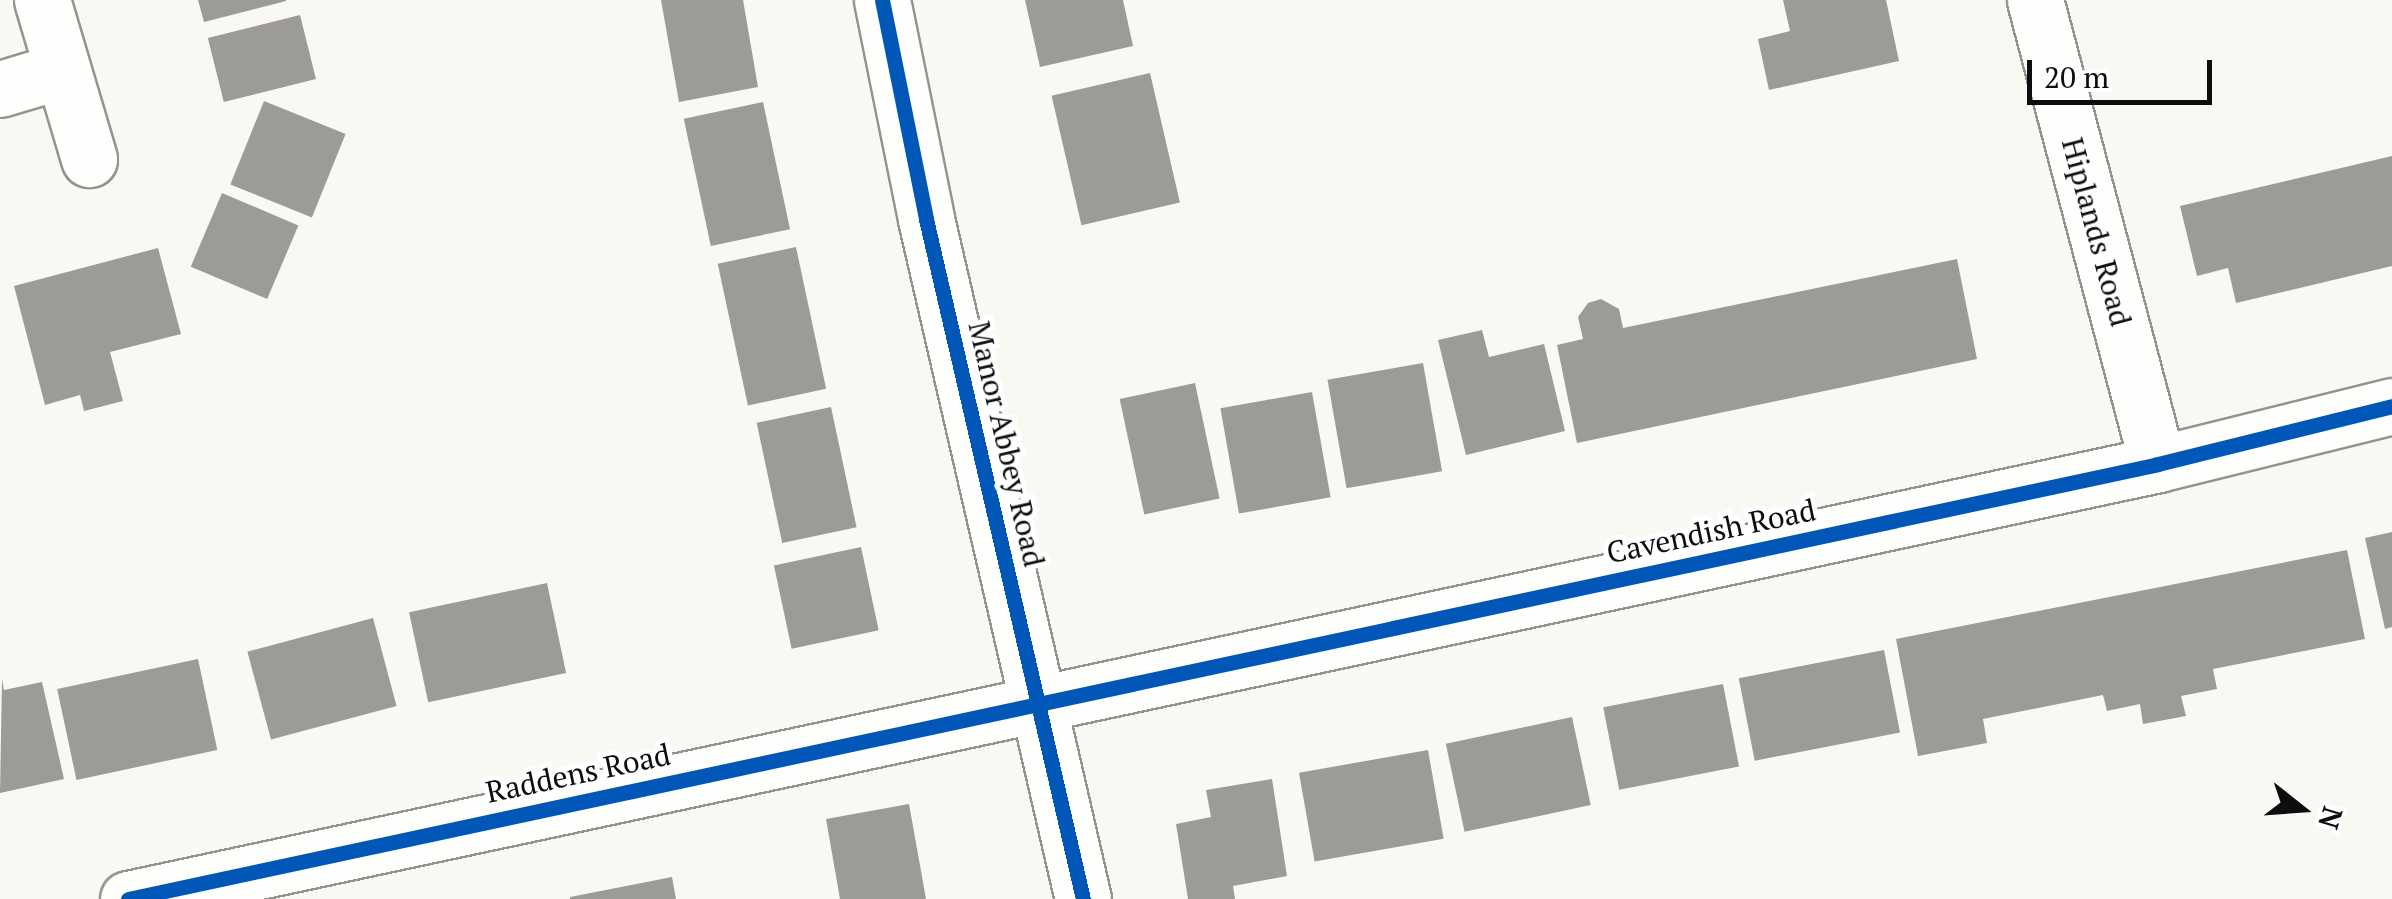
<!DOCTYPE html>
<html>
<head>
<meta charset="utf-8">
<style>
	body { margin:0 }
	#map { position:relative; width:2392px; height:899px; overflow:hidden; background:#faf8f2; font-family:"PT Serif",serif }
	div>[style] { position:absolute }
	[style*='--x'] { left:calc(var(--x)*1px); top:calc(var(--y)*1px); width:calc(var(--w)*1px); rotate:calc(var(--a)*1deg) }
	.building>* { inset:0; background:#9d9b98; transform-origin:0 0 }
	.roads { filter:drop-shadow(2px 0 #949390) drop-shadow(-2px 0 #949390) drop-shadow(0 2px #949390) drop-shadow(0 -2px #949390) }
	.minor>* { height:55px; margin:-27.5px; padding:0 27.5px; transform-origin:27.5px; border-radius:27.5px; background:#fefefd }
	.cycleway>* { height:15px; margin:-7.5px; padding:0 7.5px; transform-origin:7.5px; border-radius:7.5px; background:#0057b8 }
	span { translate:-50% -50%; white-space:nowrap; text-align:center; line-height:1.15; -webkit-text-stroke:10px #fff; paint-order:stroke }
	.street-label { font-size:30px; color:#0d0d0d }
	.north { position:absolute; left:2252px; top:759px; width:100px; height:100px; -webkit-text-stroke:8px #fff; paint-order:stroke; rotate:107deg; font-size:28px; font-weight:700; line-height:40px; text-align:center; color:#0d0d0d }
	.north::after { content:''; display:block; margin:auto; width:35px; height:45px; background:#0d0d0d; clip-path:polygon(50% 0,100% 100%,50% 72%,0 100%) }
	.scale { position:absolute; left:2027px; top:60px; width:185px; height:45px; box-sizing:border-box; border:5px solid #0d0d0d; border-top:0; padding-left:12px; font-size:30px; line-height:35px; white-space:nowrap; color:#0d0d0d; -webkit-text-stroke:8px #fff; paint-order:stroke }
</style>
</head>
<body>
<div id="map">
	<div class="building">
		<div style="clip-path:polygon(198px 0,286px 0,286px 1px,204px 22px)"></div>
		<div style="clip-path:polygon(661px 0,743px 0,758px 87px,679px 102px)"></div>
		<div style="clip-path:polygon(1025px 0,1123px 0,1133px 46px,1040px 67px)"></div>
		<div style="clip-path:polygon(1783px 0,1886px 0,1899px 61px,1769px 90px,1758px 39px,1790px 31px)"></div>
		<div style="left:300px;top:15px;width:66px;height:95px;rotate:76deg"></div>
		<div style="left:1150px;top:73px;width:133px;height:101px;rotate:77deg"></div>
		<div style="left:264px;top:101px;width:88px;height:90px;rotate:22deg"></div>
		<div style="left:763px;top:102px;width:130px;height:81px;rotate:78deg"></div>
		<div style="clip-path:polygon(2392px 156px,2392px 266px,2236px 303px,2228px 268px,2197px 276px,2180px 206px)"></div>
		<div style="left:222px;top:193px;width:83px;height:80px;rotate:23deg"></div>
		<div style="left:796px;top:247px;width:145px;height:80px;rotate:78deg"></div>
		<div style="clip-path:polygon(158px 248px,181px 334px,110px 352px,123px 401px,84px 411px,80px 395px,45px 405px,14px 286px)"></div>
		<div style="clip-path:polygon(1957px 259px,1977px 359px,1577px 443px,1557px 345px,1583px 339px,1578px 317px,1588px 303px,1601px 299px,1619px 309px,1623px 328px)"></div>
		<div style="clip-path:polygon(1482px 330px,1489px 357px,1544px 344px,1565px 431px,1466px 455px,1438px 340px)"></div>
		<div style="left:1423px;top:363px;width:110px;height:97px;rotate:80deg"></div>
		<div style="left:1195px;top:383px;width:118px;height:77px;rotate:78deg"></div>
		<div style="left:1312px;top:392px;width:107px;height:93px;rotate:80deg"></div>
		<div style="left:831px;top:407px;width:123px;height:76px;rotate:78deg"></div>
		<div style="clip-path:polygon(2392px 532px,2392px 627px,2385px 629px,2365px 538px)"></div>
		<div style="left:861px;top:547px;width:85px;height:89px;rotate:78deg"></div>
		<div style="clip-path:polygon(2347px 550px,2365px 639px,2213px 669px,2217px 689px,2181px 696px,2186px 716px,2143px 724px,2140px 704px,2107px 711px,2103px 695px,1983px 719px,1987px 743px,1918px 756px,1896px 639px)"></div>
		<div style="left:547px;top:583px;width:92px;height:141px;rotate:78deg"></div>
		<div style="left:373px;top:618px;width:91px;height:130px;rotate:75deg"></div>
		<div style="left:1884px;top:650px;width:84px;height:148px;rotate:79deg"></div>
		<div style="left:198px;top:659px;width:93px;height:144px;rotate:78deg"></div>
		<div style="clip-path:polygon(2px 679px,4px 690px,42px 682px,64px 779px,0 793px)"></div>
		<div style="left:1723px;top:684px;width:84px;height:122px;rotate:79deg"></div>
		<div style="left:1572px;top:717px;width:90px;height:129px;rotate:78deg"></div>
		<div style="left:1428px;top:750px;width:90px;height:131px;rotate:80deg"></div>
		<div style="clip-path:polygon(1272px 779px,1287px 876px,1233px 886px,1235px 899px,1188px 899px,1176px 824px,1211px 817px,1206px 790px)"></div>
		<div style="clip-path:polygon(909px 804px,926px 899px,840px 899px,826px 819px)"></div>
		<div style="clip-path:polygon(672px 877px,676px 899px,570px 899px,570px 897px)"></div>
	</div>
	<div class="roads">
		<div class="minor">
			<div style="--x:42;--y:0;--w:166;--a:73.5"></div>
			<div style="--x:882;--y:0;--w:223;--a:78.6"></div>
			<div style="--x:926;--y:219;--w:698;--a:77"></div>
			<div style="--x:2035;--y:0;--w:480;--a:75.2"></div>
			<div style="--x:0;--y:89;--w:63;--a:-16.7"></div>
			<div style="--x:128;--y:899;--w:2076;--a:-12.09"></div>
			<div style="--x:2158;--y:464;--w:241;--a:-13.9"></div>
		</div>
	</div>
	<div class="cycleway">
		<div style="--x:882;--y:0;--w:223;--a:78.6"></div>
		<div style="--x:926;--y:219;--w:698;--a:77"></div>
		<div style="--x:128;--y:899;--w:2076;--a:-12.09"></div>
		<div style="--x:2158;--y:464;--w:241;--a:-13.9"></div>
	</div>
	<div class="street-label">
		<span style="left:2097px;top:232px;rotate:75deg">Hiplands Road</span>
		<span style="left:1007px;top:444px;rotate:77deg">Manor Abbey Road</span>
		<span style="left:1711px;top:531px;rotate:-12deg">Cavendish Road</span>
		<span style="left:578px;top:773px;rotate:-12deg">Raddens Road</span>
	</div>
	<div class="north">N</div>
	<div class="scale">20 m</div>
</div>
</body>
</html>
